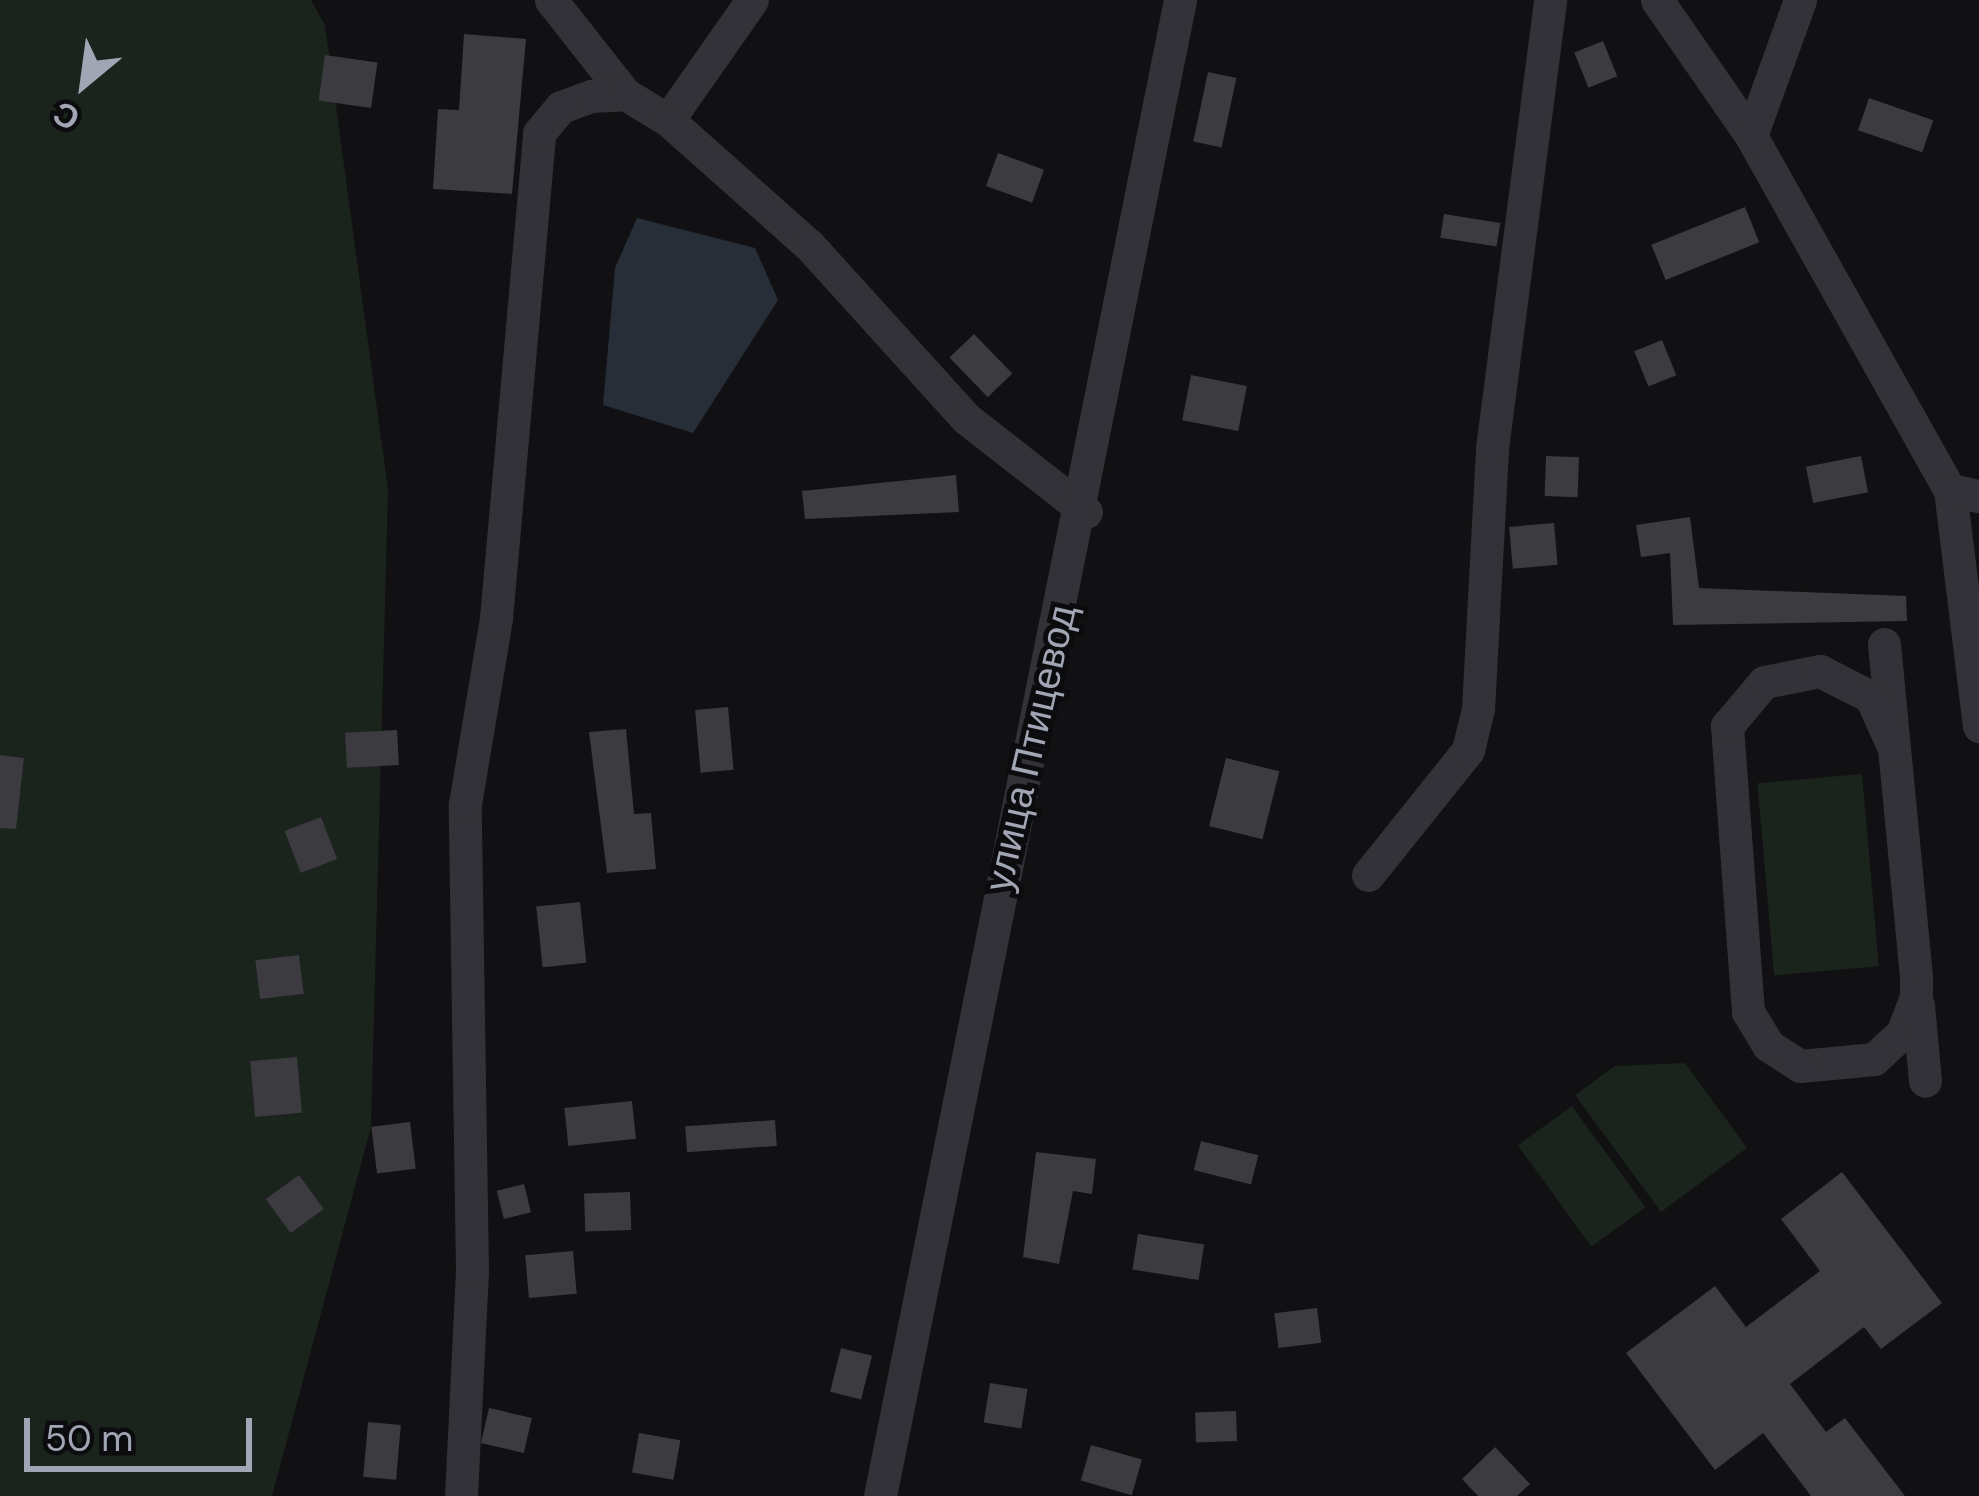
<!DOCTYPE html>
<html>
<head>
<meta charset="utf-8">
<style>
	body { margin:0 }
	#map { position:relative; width:1979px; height:1496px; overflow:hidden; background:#111113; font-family:"DM Sans",sans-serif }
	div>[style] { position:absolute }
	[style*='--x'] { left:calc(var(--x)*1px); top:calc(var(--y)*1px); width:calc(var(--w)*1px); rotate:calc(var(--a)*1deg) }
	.green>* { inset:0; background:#1b231d; transform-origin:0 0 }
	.water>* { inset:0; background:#272e37 }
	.building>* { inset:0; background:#3b3b40; transform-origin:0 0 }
	.street>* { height:33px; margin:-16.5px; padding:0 16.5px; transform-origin:16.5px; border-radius:16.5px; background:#323238 }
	span { translate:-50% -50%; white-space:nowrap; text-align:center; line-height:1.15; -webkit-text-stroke:10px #0c0c0e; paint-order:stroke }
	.street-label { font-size:39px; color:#a2a6b4 }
	.north { position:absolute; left:24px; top:24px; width:120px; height:120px; -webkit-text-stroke:9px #0c0c0e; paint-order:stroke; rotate:209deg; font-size:33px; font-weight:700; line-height:48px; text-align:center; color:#a2a6b4 }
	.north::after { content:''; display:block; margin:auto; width:42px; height:54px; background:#a2a6b4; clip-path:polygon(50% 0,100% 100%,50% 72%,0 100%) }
	.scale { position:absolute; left:24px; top:1418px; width:228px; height:54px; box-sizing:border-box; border:6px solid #a2a6b4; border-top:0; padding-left:15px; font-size:36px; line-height:42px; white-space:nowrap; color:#a2a6b4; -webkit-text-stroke:9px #0c0c0e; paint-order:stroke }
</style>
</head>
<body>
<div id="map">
	<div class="green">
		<div style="clip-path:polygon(0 0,311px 0,325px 25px,388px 490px,371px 1127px,272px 1496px,0 1496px)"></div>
		<div style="left:1862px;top:774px;width:193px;height:105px;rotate:85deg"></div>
		<div style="clip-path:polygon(1685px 1063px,1747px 1148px,1661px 1212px,1575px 1095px,1615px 1066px)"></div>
		<div style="left:1572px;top:1106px;width:125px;height:67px;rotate:54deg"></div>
	</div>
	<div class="water">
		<div style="clip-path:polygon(637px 218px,755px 248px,778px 300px,693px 433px,603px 405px,615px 268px)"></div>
	</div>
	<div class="building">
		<div style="clip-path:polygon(464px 34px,526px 39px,512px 194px,433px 189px,438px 109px,459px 110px)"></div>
		<div style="left:1603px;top:41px;width:38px;height:31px;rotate:68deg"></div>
		<div style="left:325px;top:55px;width:53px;height:46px;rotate:8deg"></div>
		<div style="left:1208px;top:72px;width:29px;height:71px;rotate:12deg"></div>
		<div style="left:1869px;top:98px;width:68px;height:34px;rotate:19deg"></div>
		<div style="left:998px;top:153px;width:49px;height:35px;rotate:20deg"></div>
		<div style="left:1745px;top:207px;width:38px;height:101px;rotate:68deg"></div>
		<div style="left:1444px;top:214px;width:57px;height:24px;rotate:9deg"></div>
		<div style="left:974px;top:334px;width:55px;height:34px;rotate:46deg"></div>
		<div style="left:1662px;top:340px;width:38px;height:30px;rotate:68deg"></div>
		<div style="left:1191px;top:375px;width:57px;height:46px;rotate:11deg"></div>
		<div style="left:1546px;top:456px;width:33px;height:40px;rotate:2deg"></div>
		<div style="left:1861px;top:456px;width:37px;height:56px;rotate:79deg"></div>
		<div style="clip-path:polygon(956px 475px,959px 512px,805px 519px,802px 491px)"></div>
		<div style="clip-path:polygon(1690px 517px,1699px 588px,1906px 596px,1907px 621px,1673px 625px,1670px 553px,1641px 557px,1636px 525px)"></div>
		<div style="left:1554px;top:523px;width:42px;height:45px;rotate:85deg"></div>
		<div style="left:728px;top:707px;width:63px;height:33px;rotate:85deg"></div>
		<div style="clip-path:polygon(626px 729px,634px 814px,651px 813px,656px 869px,607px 873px,589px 732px)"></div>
		<div style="left:397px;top:730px;width:35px;height:52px;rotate:87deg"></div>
		<div style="clip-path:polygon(0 755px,24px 758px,16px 829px,0 828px)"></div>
		<div style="left:1226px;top:758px;width:55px;height:70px;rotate:14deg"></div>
		<div style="left:321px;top:817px;width:45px;height:39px;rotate:69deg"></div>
		<div style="left:580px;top:902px;width:61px;height:44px;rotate:84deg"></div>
		<div style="left:299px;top:955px;width:39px;height:44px;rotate:83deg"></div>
		<div style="left:297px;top:1057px;width:56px;height:47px;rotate:85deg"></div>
		<div style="left:632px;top:1101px;width:38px;height:68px;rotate:84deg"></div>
		<div style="left:775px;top:1120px;width:26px;height:90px;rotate:86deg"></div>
		<div style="left:410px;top:1122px;width:47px;height:39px;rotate:83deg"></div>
		<div style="left:1201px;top:1141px;width:59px;height:30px;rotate:14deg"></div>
		<div style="clip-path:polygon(1036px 1152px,1096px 1159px,1092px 1194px,1073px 1191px,1059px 1264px,1023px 1257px)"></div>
		<div style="clip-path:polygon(1842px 1172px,1942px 1303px,1881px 1349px,1864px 1327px,1790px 1384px,1826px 1432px,1845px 1418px,1905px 1496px,1811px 1496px,1763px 1433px,1715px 1470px,1626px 1353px,1715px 1286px,1746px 1327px,1820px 1271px,1781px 1219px)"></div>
		<div style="left:299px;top:1175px;width:42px;height:41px;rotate:54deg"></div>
		<div style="left:524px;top:1184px;width:29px;height:28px;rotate:76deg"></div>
		<div style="left:630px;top:1192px;width:38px;height:46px;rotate:88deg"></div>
		<div style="left:1138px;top:1234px;width:67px;height:36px;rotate:9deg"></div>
		<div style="left:573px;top:1251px;width:43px;height:48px;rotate:85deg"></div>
		<div style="left:1317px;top:1308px;width:35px;height:43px;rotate:83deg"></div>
		<div style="left:841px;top:1348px;width:32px;height:45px;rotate:14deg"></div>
		<div style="left:990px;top:1383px;width:38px;height:40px;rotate:9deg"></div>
		<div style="left:489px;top:1408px;width:44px;height:36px;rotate:13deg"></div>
		<div style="left:1236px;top:1411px;width:30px;height:41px;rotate:88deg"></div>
		<div style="left:368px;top:1422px;width:33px;height:55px;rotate:5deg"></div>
		<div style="left:639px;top:1433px;width:42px;height:40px;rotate:10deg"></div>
		<div style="left:1091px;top:1445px;width:53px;height:37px;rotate:16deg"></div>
		<div style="clip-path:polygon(1495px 1447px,1530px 1484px,1517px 1496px,1478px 1496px,1462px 1479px)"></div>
	</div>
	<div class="street">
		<div style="--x:551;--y:0;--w:120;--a:51.8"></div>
		<div style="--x:1657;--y:0;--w:165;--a:55.3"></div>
		<div style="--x:1751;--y:136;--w:406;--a:60.7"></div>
		<div style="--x:1950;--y:490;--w:238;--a:83"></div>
		<div style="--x:668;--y:120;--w:146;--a:-55"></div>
		<div style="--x:1751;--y:136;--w:145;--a:-70.2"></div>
		<div style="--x:1950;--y:490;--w:30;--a:12"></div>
		<div style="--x:1884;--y:644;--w:335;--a:84.5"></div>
		<div style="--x:1916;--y:977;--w:20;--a:90"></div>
		<div style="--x:1916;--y:997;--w:39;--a:111"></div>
		<div style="--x:1902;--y:1033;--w:38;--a:137"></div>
		<div style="--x:1874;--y:1059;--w:74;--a:174.6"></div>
		<div style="--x:1800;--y:1066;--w:38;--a:-147"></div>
		<div style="--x:1768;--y:1045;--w:39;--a:-121"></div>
		<div style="--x:1748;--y:1012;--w:287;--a:-94.2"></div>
		<div style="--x:1727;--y:726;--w:57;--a:-49.9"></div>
		<div style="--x:1764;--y:682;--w:57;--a:-11.1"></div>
		<div style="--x:1820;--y:671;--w:57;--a:27"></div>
		<div style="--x:1871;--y:697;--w:57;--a:66.1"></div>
		<div style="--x:1368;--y:875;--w:160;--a:-51.3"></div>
		<div style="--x:1468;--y:750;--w:42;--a:-76.3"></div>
		<div style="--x:1478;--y:709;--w:261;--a:-86.9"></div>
		<div style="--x:1492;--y:448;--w:452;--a:-82.6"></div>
		<div style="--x:1918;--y:1005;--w:76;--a:84.7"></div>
		<div style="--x:461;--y:1496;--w:225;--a:-87.2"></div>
		<div style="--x:472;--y:1271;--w:467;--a:-90.9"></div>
		<div style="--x:465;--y:804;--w:189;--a:-80.5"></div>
		<div style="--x:496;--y:618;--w:487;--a:-84.9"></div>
		<div style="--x:539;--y:133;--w:34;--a:-50"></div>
		<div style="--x:561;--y:107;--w:32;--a:-20"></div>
		<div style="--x:591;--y:96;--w:34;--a:-3"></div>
		<div style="--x:625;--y:94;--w:50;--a:31.2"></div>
		<div style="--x:668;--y:120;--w:188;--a:41.6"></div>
		<div style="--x:809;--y:245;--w:235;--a:47.8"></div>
		<div style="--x:967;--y:419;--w:151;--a:38"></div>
		<div style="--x:880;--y:1496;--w:1526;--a:-78.66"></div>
	</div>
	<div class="street-label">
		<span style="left:1031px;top:748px;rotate:-77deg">улица Птицевод</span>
	</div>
	<div class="north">С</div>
	<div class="scale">50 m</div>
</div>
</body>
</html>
